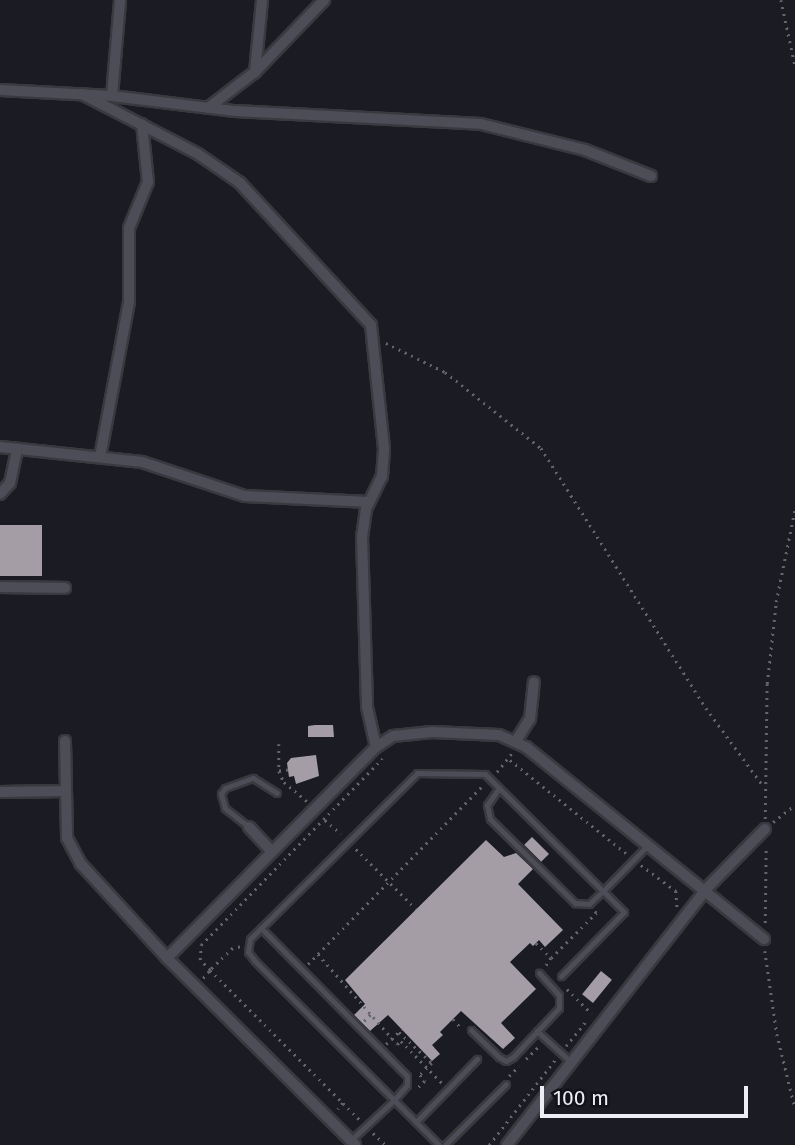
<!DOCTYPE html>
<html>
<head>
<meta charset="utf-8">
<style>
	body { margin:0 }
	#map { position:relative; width:795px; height:1145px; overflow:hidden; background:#1b1b23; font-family:"Fira Sans",sans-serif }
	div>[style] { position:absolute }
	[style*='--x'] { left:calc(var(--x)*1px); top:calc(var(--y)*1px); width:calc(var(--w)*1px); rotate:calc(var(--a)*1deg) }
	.building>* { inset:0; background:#a49da6; transform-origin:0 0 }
	.path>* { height:2.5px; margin-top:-1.25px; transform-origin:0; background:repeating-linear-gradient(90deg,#64646c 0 2px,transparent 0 7px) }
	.roads { filter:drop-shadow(2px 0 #39393f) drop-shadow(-2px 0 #39393f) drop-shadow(0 2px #39393f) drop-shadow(0 -2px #39393f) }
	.service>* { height:5px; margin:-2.5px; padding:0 2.5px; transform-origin:2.5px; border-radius:2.5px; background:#4c4d56 }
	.minor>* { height:10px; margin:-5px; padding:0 5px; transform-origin:5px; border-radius:5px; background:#4c4d56 }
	span { translate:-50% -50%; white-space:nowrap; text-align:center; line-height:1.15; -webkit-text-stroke:7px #12121a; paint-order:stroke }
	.scale { position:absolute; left:540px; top:1086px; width:208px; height:32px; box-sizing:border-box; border:4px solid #edeef4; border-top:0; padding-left:9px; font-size:21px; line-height:24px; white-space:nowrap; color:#edeef4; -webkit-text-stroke:5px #12121a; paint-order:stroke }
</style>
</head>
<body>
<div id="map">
	<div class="building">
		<div style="left:0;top:525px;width:42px;height:51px"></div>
		<div style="clip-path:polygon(315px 725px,333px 725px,334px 737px,308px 737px,308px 726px)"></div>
		<div style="clip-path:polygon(316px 755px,319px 776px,296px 784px,294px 776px,289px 777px,287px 763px,291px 758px)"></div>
		<div style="left:532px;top:837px;width:24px;height:11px;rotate:45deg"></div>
		<div style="clip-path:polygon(486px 840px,504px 857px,516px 853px,533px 869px,518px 884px,563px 930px,545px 947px,539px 940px,533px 946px,530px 943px,510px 962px,536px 989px,501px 1023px,515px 1038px,503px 1049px,461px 1011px,440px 1032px,443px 1035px,432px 1045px,440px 1054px,432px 1061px,388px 1015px,370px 1031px,354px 1015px,365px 1004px,345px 980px)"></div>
		<div style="left:601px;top:971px;width:14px;height:30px;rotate:39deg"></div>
	</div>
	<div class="path">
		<div style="--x:781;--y:0;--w:66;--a:77.8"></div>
		<div style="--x:386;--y:343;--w:66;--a:26.2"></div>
		<div style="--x:445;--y:372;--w:122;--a:38.4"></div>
		<div style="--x:541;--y:448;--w:308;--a:57.6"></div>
		<div style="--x:706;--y:708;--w:98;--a:53.7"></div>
		<div style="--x:279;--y:744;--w:27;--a:90"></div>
		<div style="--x:510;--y:760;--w:150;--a:38.8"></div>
		<div style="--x:288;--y:770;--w:9;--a:174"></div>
		<div style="--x:279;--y:771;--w:12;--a:66"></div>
		<div style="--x:284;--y:782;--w:30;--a:40"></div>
		<div style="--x:497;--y:772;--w:24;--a:-52"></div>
		<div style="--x:765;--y:819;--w:135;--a:-89.2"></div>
		<div style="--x:767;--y:684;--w:82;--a:-83.7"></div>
		<div style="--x:776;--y:602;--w:95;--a:-78.5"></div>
		<div style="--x:325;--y:820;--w:21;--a:41"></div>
		<div style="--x:773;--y:822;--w:28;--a:-38"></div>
		<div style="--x:356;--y:849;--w:85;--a:45"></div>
		<div style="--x:641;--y:865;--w:44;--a:36.6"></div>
		<div style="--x:676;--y:891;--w:16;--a:86"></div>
		<div style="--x:765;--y:923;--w:77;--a:-89.3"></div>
		<div style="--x:536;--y:943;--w:21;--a:45"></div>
		<div style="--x:551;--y:958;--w:9;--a:122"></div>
		<div style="--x:240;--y:947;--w:7;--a:172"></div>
		<div style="--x:233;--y:948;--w:32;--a:136"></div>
		<div style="--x:210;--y:970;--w:188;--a:45"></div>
		<div style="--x:343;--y:1103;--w:8;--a:130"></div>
		<div style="--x:765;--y:951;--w:84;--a:81.8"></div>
		<div style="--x:777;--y:1034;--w:76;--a:76.3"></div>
		<div style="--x:318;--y:954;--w:120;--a:48.7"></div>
		<div style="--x:397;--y:1044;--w:5;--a:-37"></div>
		<div style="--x:401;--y:1041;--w:59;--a:45.7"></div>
		<div style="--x:551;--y:958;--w:64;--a:-45"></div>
		<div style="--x:596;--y:913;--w:4;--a:-124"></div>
		<div style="--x:308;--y:964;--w:252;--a:-45.6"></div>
		<div style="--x:203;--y:978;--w:11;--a:-49"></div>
		<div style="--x:210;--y:970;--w:14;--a:-135"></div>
		<div style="--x:200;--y:960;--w:15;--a:-86"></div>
		<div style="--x:201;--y:945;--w:260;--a:-45.8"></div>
		<div style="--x:567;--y:989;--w:35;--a:45"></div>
		<div style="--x:453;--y:1019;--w:13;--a:48"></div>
		<div style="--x:364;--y:1021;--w:13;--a:-45"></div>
		<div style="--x:399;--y:1032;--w:45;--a:43.2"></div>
		<div style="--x:432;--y:1063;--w:17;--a:135"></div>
		<div style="--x:420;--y:1075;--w:8;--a:50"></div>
		<div style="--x:425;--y:1081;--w:11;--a:135"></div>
		<div style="--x:386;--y:1044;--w:22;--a:-43"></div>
		<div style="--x:566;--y:1046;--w:32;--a:-51"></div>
		<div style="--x:526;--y:1059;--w:18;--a:-45"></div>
		<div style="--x:509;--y:1076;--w:14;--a:-45"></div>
		<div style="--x:343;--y:1103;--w:25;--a:45"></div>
		<div style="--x:373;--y:1133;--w:18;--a:43"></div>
		<div style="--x:489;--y:1145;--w:108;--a:-52.2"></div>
	</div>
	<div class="roads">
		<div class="service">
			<div style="--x:499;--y:788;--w:21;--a:125"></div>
			<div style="--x:487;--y:805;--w:14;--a:78"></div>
			<div style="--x:490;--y:819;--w:120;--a:44.7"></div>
			<div style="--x:575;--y:903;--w:14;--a:4"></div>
			<div style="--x:589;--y:904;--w:19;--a:-43"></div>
			<div style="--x:603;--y:891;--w:30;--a:45"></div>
			<div style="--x:624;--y:912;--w:90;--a:134.5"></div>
			<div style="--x:249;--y:827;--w:31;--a:-142"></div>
			<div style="--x:225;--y:808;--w:15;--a:-106"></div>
			<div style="--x:221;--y:794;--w:7;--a:-56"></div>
			<div style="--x:225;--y:788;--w:30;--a:-20"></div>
			<div style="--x:253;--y:778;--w:28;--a:32"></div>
			<div style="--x:261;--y:928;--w:208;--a:45.4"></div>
			<div style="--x:407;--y:1076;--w:9;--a:90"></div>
			<div style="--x:407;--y:1085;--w:20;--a:131"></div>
			<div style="--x:394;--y:1100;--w:60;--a:137"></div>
			<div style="--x:471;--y:1030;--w:39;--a:44"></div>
			<div style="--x:499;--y:1057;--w:8;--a:30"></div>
			<div style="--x:506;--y:1061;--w:8;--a:-30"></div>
			<div style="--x:513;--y:1057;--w:67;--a:-46.8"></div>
			<div style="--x:559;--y:1008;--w:13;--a:-90"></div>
			<div style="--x:559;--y:995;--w:30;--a:-132"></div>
			<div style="--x:537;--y:1031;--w:45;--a:42.3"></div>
			<div style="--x:416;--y:1122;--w:88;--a:-45.9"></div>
			<div style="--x:439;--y:1145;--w:260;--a:-135"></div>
			<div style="--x:255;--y:961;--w:11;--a:-128"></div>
			<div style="--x:248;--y:952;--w:13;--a:-81"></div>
			<div style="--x:250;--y:939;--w:235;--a:-44.8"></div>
			<div style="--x:417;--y:773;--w:68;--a:0.8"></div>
			<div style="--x:485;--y:774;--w:166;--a:44.8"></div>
			<div style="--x:603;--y:891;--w:66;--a:-45.6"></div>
			<div style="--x:445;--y:1145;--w:86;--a:-45"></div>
		</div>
		<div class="minor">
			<div style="--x:255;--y:72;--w:72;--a:-84.4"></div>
			<div style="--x:0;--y:90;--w:112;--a:3.1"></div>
			<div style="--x:112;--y:96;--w:124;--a:7"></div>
			<div style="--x:235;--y:111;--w:246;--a:3"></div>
			<div style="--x:481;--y:124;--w:107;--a:14"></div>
			<div style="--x:585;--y:150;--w:71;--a:21.5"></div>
			<div style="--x:82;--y:94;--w:131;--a:27.3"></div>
			<div style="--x:198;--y:154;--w:51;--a:34.6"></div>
			<div style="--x:240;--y:183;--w:193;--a:47.3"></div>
			<div style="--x:371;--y:325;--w:125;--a:84"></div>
			<div style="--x:384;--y:449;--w:27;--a:94"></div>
			<div style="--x:382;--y:476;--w:37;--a:116"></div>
			<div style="--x:366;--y:509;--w:27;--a:98"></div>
			<div style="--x:362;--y:536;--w:171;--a:88.3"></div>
			<div style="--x:367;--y:707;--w:41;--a:77.3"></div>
			<div style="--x:112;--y:96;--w:96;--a:-85.2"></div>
			<div style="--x:208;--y:108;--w:59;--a:-37.5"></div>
			<div style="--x:255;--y:72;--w:100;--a:-46.2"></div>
			<div style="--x:0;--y:447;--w:143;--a:6"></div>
			<div style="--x:142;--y:462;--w:108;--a:18.3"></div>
			<div style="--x:245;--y:496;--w:124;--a:2.8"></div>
			<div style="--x:100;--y:457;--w:158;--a:-79.4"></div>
			<div style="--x:129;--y:302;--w:74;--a:-90"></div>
			<div style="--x:129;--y:228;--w:50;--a:-67.6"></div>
			<div style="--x:148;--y:182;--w:58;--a:-95.9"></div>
			<div style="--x:0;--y:494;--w:15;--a:-48"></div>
			<div style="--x:10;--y:483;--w:35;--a:-78"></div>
			<div style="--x:0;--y:587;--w:65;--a:0.9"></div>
			<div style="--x:65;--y:741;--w:97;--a:88.8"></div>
			<div style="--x:67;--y:838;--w:30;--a:62"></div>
			<div style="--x:81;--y:864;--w:127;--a:47.5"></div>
			<div style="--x:167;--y:958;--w:265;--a:44.8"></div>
			<div style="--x:516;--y:741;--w:26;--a:-58"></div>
			<div style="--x:530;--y:719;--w:37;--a:-84"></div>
			<div style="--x:0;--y:792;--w:65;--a:-0.9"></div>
			<div style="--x:249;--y:827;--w:34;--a:47"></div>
			<div style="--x:167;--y:958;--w:297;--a:-45.3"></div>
			<div style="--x:376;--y:747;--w:20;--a:-33"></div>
			<div style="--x:393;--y:736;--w:39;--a:-6"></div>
			<div style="--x:432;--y:732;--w:67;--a:2.6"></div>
			<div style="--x:499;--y:735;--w:30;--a:24"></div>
			<div style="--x:526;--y:747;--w:306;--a:38.9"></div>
			<div style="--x:507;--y:1145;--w:324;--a:-52.1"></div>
			<div style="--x:706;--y:889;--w:84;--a:-45.5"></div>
		</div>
	</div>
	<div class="scale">100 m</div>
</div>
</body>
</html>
